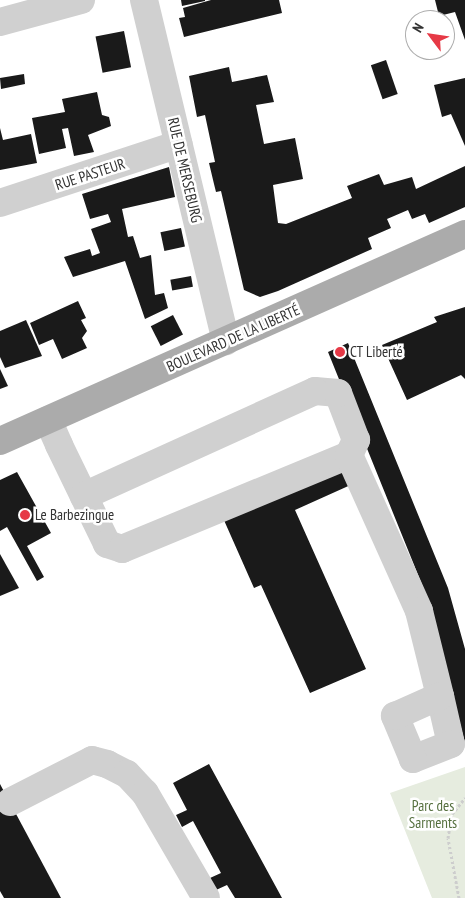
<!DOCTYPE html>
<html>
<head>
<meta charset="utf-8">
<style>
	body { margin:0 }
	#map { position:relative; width:465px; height:898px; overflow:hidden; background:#fff; font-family:"PT Sans Narrow",sans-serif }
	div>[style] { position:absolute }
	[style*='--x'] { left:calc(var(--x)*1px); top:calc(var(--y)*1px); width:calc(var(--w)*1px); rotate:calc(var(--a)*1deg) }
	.green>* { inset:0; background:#e6ecdf }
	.building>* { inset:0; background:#1a1a1a; transform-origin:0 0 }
	.path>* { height:3px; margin-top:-1.5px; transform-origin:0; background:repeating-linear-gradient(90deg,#cdcdcd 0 2.5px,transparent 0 5px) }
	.minor>* { height:28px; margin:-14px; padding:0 14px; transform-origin:14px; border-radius:14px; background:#d0d0d0 }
	.major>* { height:28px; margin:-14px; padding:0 14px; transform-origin:14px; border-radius:14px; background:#ababab }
	.dots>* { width:14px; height:14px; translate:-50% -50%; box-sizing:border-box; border:2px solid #fff; border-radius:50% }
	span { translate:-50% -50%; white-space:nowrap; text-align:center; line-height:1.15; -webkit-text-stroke:5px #fff; paint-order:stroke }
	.street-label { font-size:15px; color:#333 }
	.poi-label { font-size:15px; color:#333 }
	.left { translate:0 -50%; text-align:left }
	.park-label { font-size:15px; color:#56703f }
	.north { position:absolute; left:405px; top:10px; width:50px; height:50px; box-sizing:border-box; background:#fff; border:1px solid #adadad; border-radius:50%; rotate:301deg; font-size:14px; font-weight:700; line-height:20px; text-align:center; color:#333 }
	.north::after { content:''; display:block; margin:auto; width:18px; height:22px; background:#e63946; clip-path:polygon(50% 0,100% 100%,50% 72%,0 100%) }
</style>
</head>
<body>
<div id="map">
	<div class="green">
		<div style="clip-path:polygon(465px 767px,465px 898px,432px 898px,390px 793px)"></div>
	</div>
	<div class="building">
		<div style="clip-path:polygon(181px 0,205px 0,205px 1px,182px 6px)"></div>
		<div style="clip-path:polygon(211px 0,279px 0,282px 13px,184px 37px,179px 18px,185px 17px,183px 8px)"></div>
		<div style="clip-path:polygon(435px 0,465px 0,465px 40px,455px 12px,439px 16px)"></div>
		<div style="left:124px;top:31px;width:37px;height:29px;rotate:79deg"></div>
		<div style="left:386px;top:60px;width:36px;height:16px;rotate:71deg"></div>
		<div style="clip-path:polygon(229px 67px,232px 82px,267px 75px,274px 102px,256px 105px,264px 144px,295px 138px,303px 179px,273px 185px,278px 223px,286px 224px,352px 198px,347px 186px,379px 174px,384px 185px,412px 177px,416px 189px,465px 166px,465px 207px,429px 223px,425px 214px,412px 219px,408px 210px,387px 219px,391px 228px,368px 238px,372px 249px,278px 291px,260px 297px,244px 290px,221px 191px,216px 192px,214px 184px,209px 163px,215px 162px,205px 115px,197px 117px,189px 76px)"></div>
		<div style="clip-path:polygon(24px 74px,25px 84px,1px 89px,0 78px)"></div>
		<div style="clip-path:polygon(465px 78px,465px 146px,451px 114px,442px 117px,434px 85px)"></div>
		<div style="clip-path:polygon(97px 92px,102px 115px,109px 117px,111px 126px,88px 135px,94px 152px,74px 156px,68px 128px,62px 129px,66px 148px,39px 154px,32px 118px,65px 112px,62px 99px)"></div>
		<div style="clip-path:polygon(0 128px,3px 140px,31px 134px,37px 163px,0 170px)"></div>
		<div style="clip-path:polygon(169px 167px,175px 197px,122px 209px,128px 237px,133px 236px,140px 258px,151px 255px,155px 295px,164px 293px,168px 308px,145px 319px,125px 261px,73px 277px,64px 257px,90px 249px,92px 256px,100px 253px,91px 229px,111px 222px,108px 214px,90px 219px,82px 194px)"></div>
		<div style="left:181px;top:228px;width:19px;height:21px;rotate:78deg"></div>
		<div style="left:191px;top:276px;width:11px;height:21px;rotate:80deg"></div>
		<div style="clip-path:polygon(78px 301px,86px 318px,81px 320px,87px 331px,82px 338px,87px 348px,62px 359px,53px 339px,39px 345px,30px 323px)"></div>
		<div style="clip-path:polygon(465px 307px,465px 379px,461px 375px,407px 400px,382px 345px,437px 322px,434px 317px)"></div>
		<div style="left:173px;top:315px;width:22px;height:25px;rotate:63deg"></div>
		<div style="clip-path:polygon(26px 320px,42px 356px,5px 368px,0 357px,0 331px)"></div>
		<div style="clip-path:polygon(348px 343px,448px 588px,465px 649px,465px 743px,427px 597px,328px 352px)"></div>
		<div style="clip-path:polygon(0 369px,8px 386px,0 389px)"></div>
		<div style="clip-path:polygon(346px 463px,355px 483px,295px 510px,366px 669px,310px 693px,261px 585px,254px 588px,223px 518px)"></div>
		<div style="clip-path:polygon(17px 472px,51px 533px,27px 546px,44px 577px,37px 581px,7px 527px,0 531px,0 480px)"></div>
		<div style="clip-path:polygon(0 554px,19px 588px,0 596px)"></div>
		<div style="clip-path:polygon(209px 764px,282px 898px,235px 898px,227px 885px,216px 890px,210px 878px,221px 873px,193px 821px,182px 827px,176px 815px,187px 810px,173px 783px)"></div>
		<div style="clip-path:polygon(0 784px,61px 898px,4px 898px,0 891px)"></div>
	</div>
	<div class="path">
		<div style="--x:459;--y:898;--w:61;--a:-100.4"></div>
		<div style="--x:448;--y:838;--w:24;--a:-81"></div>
		<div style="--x:452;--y:814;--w:21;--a:-51"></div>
	</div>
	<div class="minor">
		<div style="--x:144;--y:0;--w:351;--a:76.5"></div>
		<div style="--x:0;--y:22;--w:84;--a:-15.2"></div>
		<div style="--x:0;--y:203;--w:188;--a:-18.2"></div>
		<div style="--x:48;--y:420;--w:27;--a:66"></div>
		<div style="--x:59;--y:445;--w:110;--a:64.1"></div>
		<div style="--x:107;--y:544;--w:16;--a:18"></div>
		<div style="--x:122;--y:549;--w:246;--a:-22.5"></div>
		<div style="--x:349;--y:455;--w:17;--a:-65"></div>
		<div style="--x:356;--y:440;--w:50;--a:-111"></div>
		<div style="--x:338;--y:393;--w:23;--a:-175"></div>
		<div style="--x:315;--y:391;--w:254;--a:155.6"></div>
		<div style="--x:349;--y:455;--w:171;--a:65.8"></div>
		<div style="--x:419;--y:611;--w:88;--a:76.1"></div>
		<div style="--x:440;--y:696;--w:49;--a:77.1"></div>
		<div style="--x:451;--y:744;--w:41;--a:158.5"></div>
		<div style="--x:413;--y:759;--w:47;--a:-112.7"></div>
		<div style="--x:395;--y:716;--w:49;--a:-24"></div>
		<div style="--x:10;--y:802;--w:92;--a:-27.1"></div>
		<div style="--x:92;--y:760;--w:16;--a:15"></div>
		<div style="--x:107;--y:764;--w:22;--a:27"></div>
		<div style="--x:127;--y:774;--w:26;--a:47"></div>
		<div style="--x:145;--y:793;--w:121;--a:59.8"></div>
	</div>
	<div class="major">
		<div style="--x:0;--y:441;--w:509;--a:-24"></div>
	</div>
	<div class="dots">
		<div style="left:340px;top:352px;background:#e63946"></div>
		<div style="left:25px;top:515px;background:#e63946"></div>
	</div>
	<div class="street-label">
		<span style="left:185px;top:170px;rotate:77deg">RUE DE MERSEBURG</span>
		<span style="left:90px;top:174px;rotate:-18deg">RUE PASTEUR</span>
		<span style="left:233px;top:338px;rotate:-24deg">BOULEVARD DE LA LIBERTÉ</span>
	</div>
	<div class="poi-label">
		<span class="left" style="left:350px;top:352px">CT Liberté</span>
		<span class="left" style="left:35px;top:515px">Le Barbezingue</span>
	</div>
	<div class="park-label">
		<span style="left:433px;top:814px">Parc des<br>Sarments</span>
	</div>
	<div class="north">N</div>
</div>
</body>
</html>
